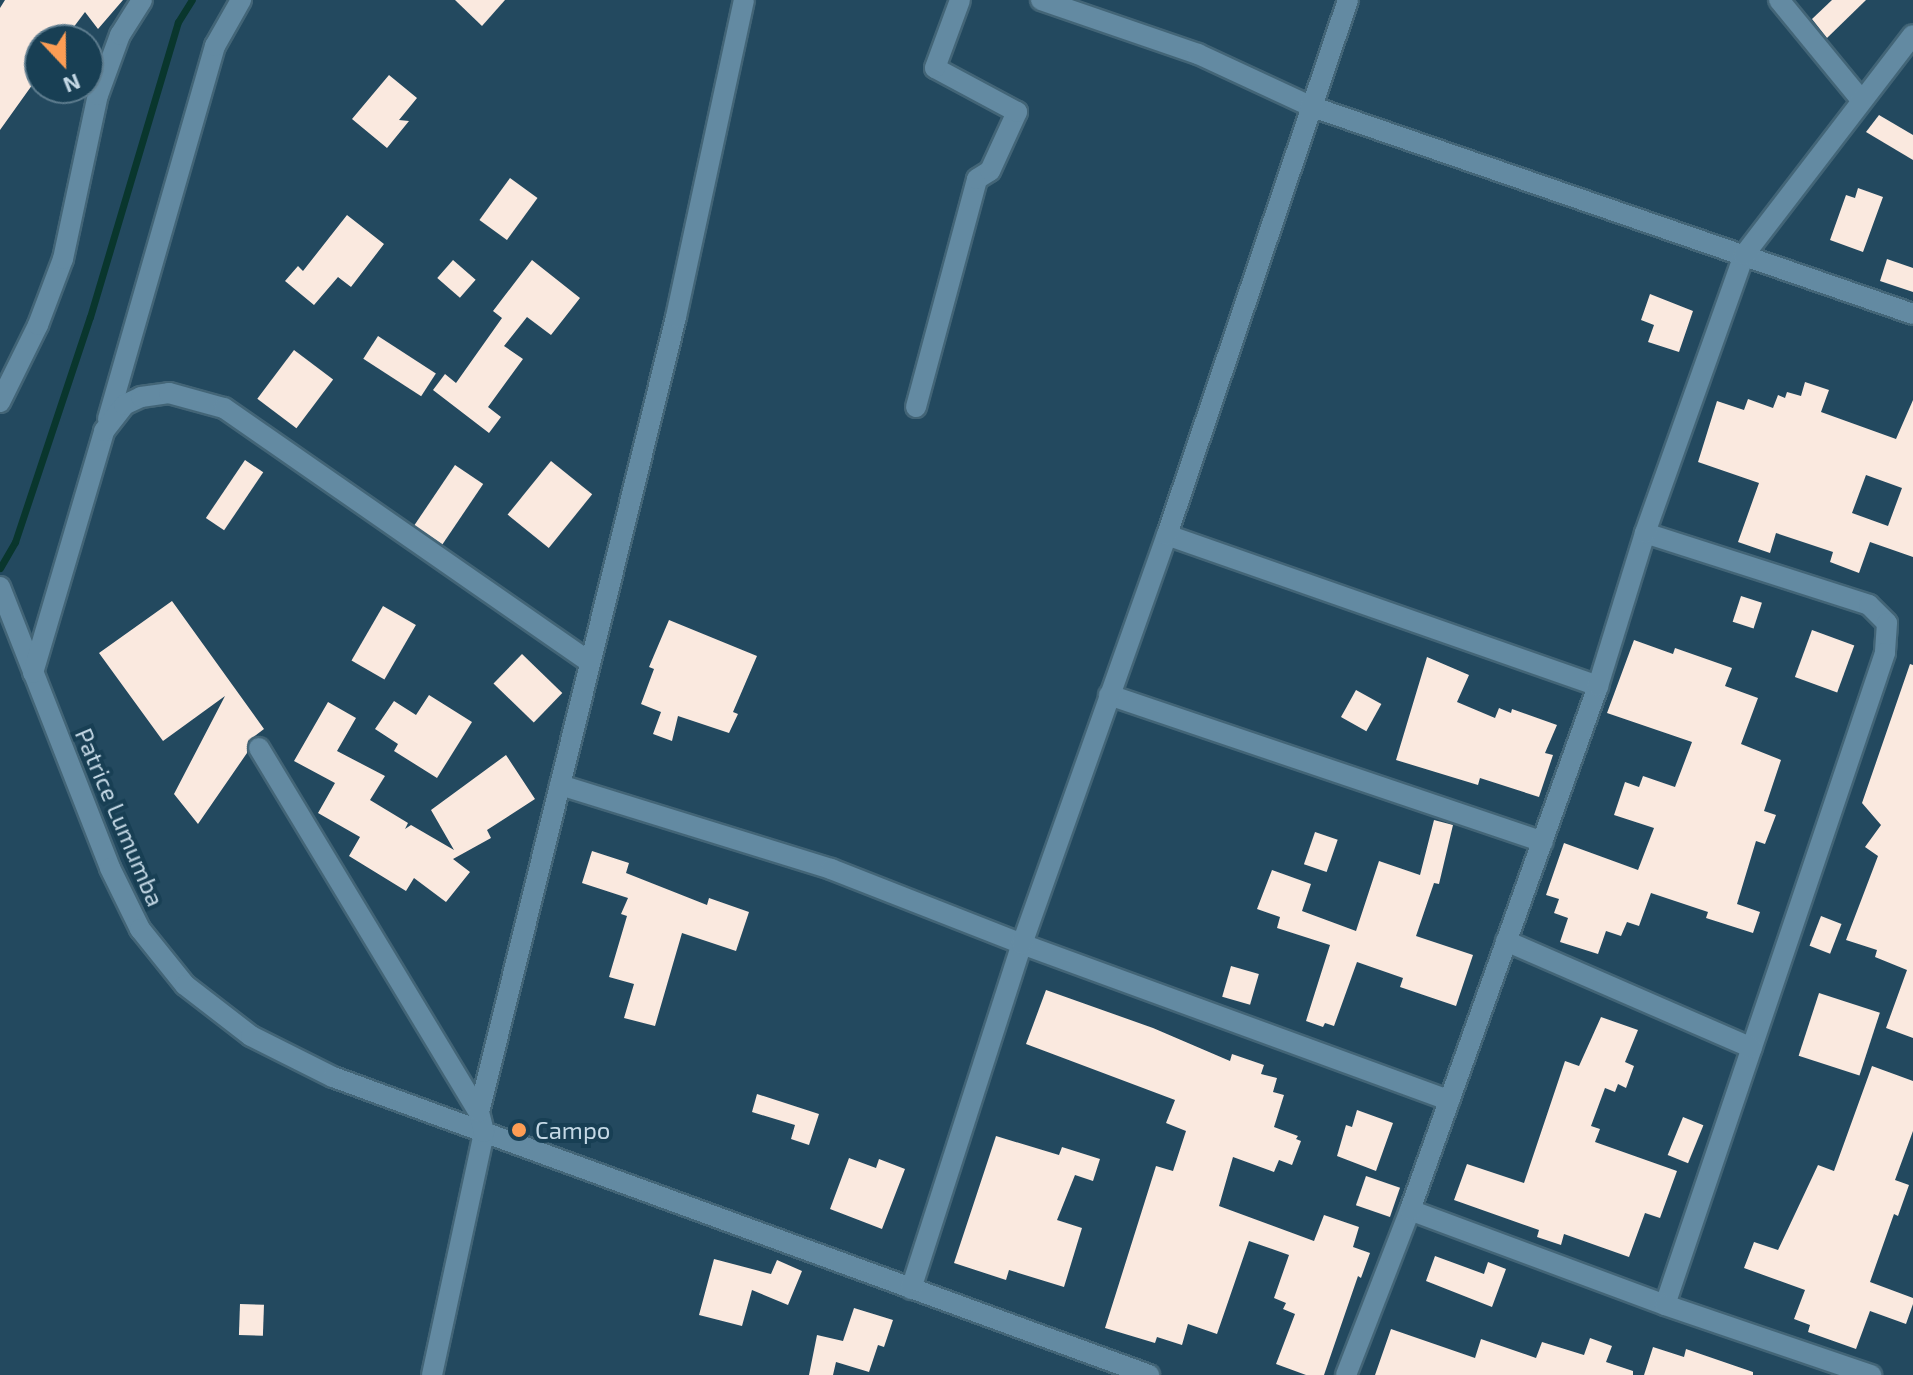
<!DOCTYPE html>
<html>
<head>
<meta charset="utf-8">
<style>
	body { margin:0 }
	#map { position:relative; width:1913px; height:1375px; overflow:hidden; background:#23495f; font-family:"Exo 2",sans-serif }
	div>[style] { position:absolute }
	[style*='--x'] { left:calc(var(--x)*1px); top:calc(var(--y)*1px); width:calc(var(--w)*1px); rotate:calc(var(--a)*1deg) }
	.stream>* { height:7px; margin:-3.5px; padding:0 3.5px; transform-origin:3.5px; border-radius:3.5px; background:#09362d }
	.building>* { inset:0; background:#fae9df; transform-origin:0 0 }
	.roads { filter:drop-shadow(2px 0 #436577) drop-shadow(-2px 0 #436577) drop-shadow(0 2px #436577) drop-shadow(0 -2px #436577) }
	.minor>* { height:20px; margin:-10px; padding:0 10px; transform-origin:10px; border-radius:10px; background:#638aa2 }
	.dots>* { width:22px; height:22px; translate:-50% -50%; box-sizing:border-box; border:4px solid #183f54; border-radius:50% }
	span { translate:-50% -50%; white-space:nowrap; text-align:center; line-height:1.15; -webkit-text-stroke:8px #183f54; paint-order:stroke }
	.street-label { font-size:24px; color:#c4d8e5 }
	.poi-label { font-size:24px; color:#c4d8e5 }
	.left { translate:0 -50%; text-align:left }
	.north { position:absolute; left:24px; top:24px; width:80px; height:80px; box-sizing:border-box; background:#183f54; border:2px solid #5d7c8e; border-radius:50%; rotate:158deg; font-size:22px; font-weight:700; line-height:32px; text-align:center; color:#c4d8e5 }
	.north::after { content:''; display:block; margin:auto; width:28px; height:36px; background:#fd9d54; clip-path:polygon(50% 0,100% 100%,50% 72%,0 100%) }
</style>
</head>
<body>
<div id="map">
	<div class="stream">
		<div style="--x:0;--y:568;--w:30;--a:-60"></div>
		<div style="--x:15;--y:542;--w:237;--a:-71.6"></div>
		<div style="--x:90;--y:317;--w:308;--a:-73.4"></div>
		<div style="--x:178;--y:22;--w:26;--a:-58"></div>
	</div>
	<div class="building">
		<div style="clip-path:polygon(5px 0,123px 0,98px 29px,85px 12px,64px 40px,40px 40px,40px 74px,0 130px,0 8px)"></div>
		<div style="clip-path:polygon(455px 0,505px 0,482px 26px)"></div>
		<div style="clip-path:polygon(1832px 0,1866px 0,1827px 38px,1812px 19px)"></div>
		<div style="clip-path:polygon(389px 75px,417px 98px,399px 120px,409px 121px,387px 148px,352px 119px)"></div>
		<div style="clip-path:polygon(1879px 115px,1913px 135px,1913px 160px,1866px 132px)"></div>
		<div style="left:510px;top:178px;width:34px;height:52px;rotate:36deg"></div>
		<div style="clip-path:polygon(1858px 188px,1883px 197px,1863px 252px,1830px 240px,1846px 195px,1855px 198px)"></div>
		<div style="clip-path:polygon(347px 215px,384px 244px,351px 287px,338px 277px,314px 305px,285px 281px,298px 266px,303px 271px)"></div>
		<div style="clip-path:polygon(1887px 259px,1913px 268px,1913px 292px,1880px 281px)"></div>
		<div style="left:453px;top:260px;width:30px;height:24px;rotate:41deg"></div>
		<div style="clip-path:polygon(532px 260px,580px 298px,551px 335px,527px 317px,504px 346px,523px 359px,488px 407px,501px 417px,489px 433px,433px 390px,445px 374px,456px 383px,502px 318px,493px 311px)"></div>
		<div style="clip-path:polygon(1650px 294px,1693px 311px,1679px 352px,1648px 342px,1654px 325px,1641px 320px)"></div>
		<div style="left:378px;top:336px;width:69px;height:27px;rotate:33deg"></div>
		<div style="left:294px;top:350px;width:49px;height:61px;rotate:37deg"></div>
		<div style="clip-path:polygon(evenodd,1805px 382px,1829px 390px,1821px 412px,1896px 439px,1913px 400px,1913px 557px,1870px 542px,1859px 573px,1830px 562px,1833px 552px,1776px 533px,1770px 553px,1738px 542px,1759px 483px,1698px 462px,1717px 401px,1744px 410px,1748px 399px,1773px 408px,1778px 395px,1785px 398px,1787px 392px,1801px 396px,1805px 382px,1866px 475px,1902px 488px,1888px 526px,1852px 513px,1866px 475px)"></div>
		<div style="left:245px;top:460px;width:22px;height:70px;rotate:34deg"></div>
		<div style="left:551px;top:461px;width:53px;height:69px;rotate:39deg"></div>
		<div style="left:455px;top:465px;width:34px;height:73px;rotate:34deg"></div>
		<div style="left:1741px;top:596px;width:22px;height:27px;rotate:18deg"></div>
		<div style="clip-path:polygon(172px 601px,264px 729px,248px 741px,247px 753px,198px 824px,174px 794px,225px 696px,163px 741px,99px 653px)"></div>
		<div style="left:383px;top:606px;width:38px;height:63px;rotate:30deg"></div>
		<div style="clip-path:polygon(669px 620px,757px 656px,733px 712px,738px 714px,729px 733px,678px 716px,672px 741px,653px 734px,661px 712px,641px 704px,654px 669px,649px 667px)"></div>
		<div style="left:1812px;top:630px;width:45px;height:50px;rotate:20deg"></div>
		<div style="clip-path:polygon(1634px 640px,1673px 654px,1675px 648px,1732px 668px,1725px 686px,1758px 698px,1741px 744px,1781px 760px,1764px 811px,1776px 815px,1765px 844px,1756px 841px,1737px 904px,1760px 912px,1753px 933px,1706px 918px,1708px 912px,1651px 893px,1639px 926px,1627px 922px,1621px 936px,1606px 931px,1598px 954px,1560px 942px,1568px 918px,1554px 913px,1559px 899px,1546px 895px,1564px 843px,1638px 870px,1654px 828px,1614px 815px,1625px 782px,1639px 787px,1643px 776px,1675px 787px,1692px 742px,1607px 713px)"></div>
		<div style="left:522px;top:654px;width:56px;height:41px;rotate:44deg"></div>
		<div style="clip-path:polygon(1427px 657px,1469px 675px,1457px 702px,1495px 718px,1499px 708px,1511px 713px,1512px 709px,1557px 725px,1545px 753px,1553px 755px,1539px 797px,1480px 778px,1478px 785px,1396px 760px)"></div>
		<div style="clip-path:polygon(1910px 664px,1913px 665px,1913px 1038px,1886px 1028px,1907px 970px,1875px 957px,1877px 950px,1846px 940px,1878px 856px,1865px 847px,1881px 825px,1862px 803px)"></div>
		<div style="left:1356px;top:690px;width:29px;height:31px;rotate:29deg"></div>
		<div style="clip-path:polygon(429px 695px,472px 722px,437px 778px,394px 751px,398px 744px,375px 729px,394px 701px,416px 715px)"></div>
		<div style="clip-path:polygon(328px 702px,356px 718px,337px 751px,385px 776px,370px 800px,408px 823px,405px 829px,411px 825px,454px 850px,431px 810px,506px 755px,535px 799px,487px 830px,491px 838px,453px 859px,470px 872px,446px 902px,414px 878px,406px 891px,349px 856px,360px 837px,318px 813px,335px 783px,294px 761px)"></div>
		<div style="clip-path:polygon(1434px 820px,1453px 825px,1439px 884px,1434px 883px,1416px 936px,1473px 955px,1456px 1006px,1400px 987px,1403px 978px,1357px 962px,1334px 1026px,1325px 1023px,1323px 1027px,1306px 1021px,1330px 945px,1277px 928px,1280px 917px,1257px 909px,1272px 870px,1311px 884px,1302px 911px,1356px 931px,1379px 861px,1420px 875px)"></div>
		<div style="left:1315px;top:832px;width:24px;height:34px;rotate:19deg"></div>
		<div style="clip-path:polygon(592px 851px,629px 863px,626px 873px,707px 905px,709px 898px,749px 912px,736px 951px,682px 933px,655px 1026px,624px 1018px,634px 984px,609px 977px,627px 916px,621px 914px,628px 898px,582px 883px)"></div>
		<div style="left:1821px;top:916px;width:22px;height:32px;rotate:21deg"></div>
		<div style="left:1231px;top:966px;width:29px;height:32px;rotate:16deg"></div>
		<div style="clip-path:polygon(1046px 990px,1153px 1028px,1230px 1061px,1232px 1054px,1264px 1065px,1261px 1074px,1277px 1078px,1273px 1092px,1284px 1095px,1274px 1127px,1298px 1136px,1296px 1139px,1301px 1141px,1292px 1165px,1279px 1160px,1274px 1172px,1233px 1157px,1219px 1206px,1314px 1241px,1324px 1215px,1359px 1227px,1353px 1247px,1370px 1253px,1361px 1278px,1358px 1276px,1324px 1375px,1306px 1375px,1276px 1364px,1295px 1314px,1283px 1309px,1286px 1303px,1274px 1298px,1289px 1255px,1249px 1241px,1217px 1334px,1188px 1324px,1182px 1345px,1157px 1337px,1155px 1343px,1105px 1328px,1156px 1166px,1173px 1171px,1186px 1131px,1166px 1123px,1175px 1100px,1026px 1044px)"></div>
		<div style="left:1819px;top:993px;width:64px;height:66px;rotate:18deg"></div>
		<div style="clip-path:polygon(1601px 1017px,1638px 1030px,1625px 1062px,1634px 1066px,1626px 1088px,1618px 1084px,1615px 1092px,1605px 1088px,1591px 1126px,1600px 1129px,1595px 1142px,1677px 1171px,1660px 1218px,1645px 1213px,1629px 1257px,1564px 1234px,1561px 1245px,1537px 1237px,1539px 1230px,1454px 1200px,1467px 1164px,1524px 1183px,1565px 1061px,1579px 1066px)"></div>
		<div style="clip-path:polygon(1872px 1066px,1913px 1081px,1913px 1131px,1895px 1180px,1909px 1185px,1898px 1216px,1894px 1214px,1870px 1282px,1913px 1298px,1913px 1304px,1906px 1324px,1870px 1311px,1856px 1349px,1808px 1332px,1810px 1325px,1794px 1319px,1805px 1290px,1744px 1268px,1754px 1242px,1778px 1250px,1818px 1165px,1834px 1171px)"></div>
		<div style="clip-path:polygon(757px 1094px,819px 1114px,809px 1145px,791px 1139px,795px 1125px,752px 1112px)"></div>
		<div style="clip-path:polygon(1357px 1110px,1393px 1123px,1376px 1171px,1337px 1156px,1346px 1125px,1352px 1127px)"></div>
		<div style="left:1683px;top:1117px;width:22px;height:41px;rotate:22deg"></div>
		<div style="clip-path:polygon(996px 1136px,1059px 1155px,1062px 1147px,1100px 1159px,1093px 1181px,1075px 1175px,1057px 1220px,1082px 1228px,1064px 1287px,1009px 1270px,1006px 1280px,954px 1263px)"></div>
		<div style="clip-path:polygon(849px 1158px,876px 1168px,879px 1159px,905px 1169px,882px 1229px,830px 1209px)"></div>
		<div style="left:1366px;top:1176px;width:36px;height:31px;rotate:19deg"></div>
		<div style="clip-path:polygon(1435px 1256px,1484px 1274px,1488px 1262px,1506px 1269px,1492px 1307px,1426px 1281px)"></div>
		<div style="clip-path:polygon(714px 1259px,771px 1274px,777px 1260px,802px 1271px,788px 1305px,752px 1290px,742px 1326px,699px 1315px)"></div>
		<div style="left:240px;top:1304px;width:24px;height:31px;rotate:2deg"></div>
		<div style="clip-path:polygon(854px 1308px,893px 1320px,884px 1347px,878px 1345px,869px 1372px,836px 1362px,833px 1375px,809px 1375px,817px 1335px,843px 1341px)"></div>
		<div style="clip-path:polygon(1391px 1329px,1475px 1358px,1481px 1339px,1536px 1358px,1542px 1342px,1584px 1355px,1590px 1338px,1612px 1346px,1606px 1362px,1633px 1371px,1633px 1375px,1375px 1375px)"></div>
		<div style="clip-path:polygon(1653px 1347px,1684px 1357px,1686px 1349px,1753px 1372px,1753px 1375px,1644px 1375px)"></div>
	</div>
	<div class="roads">
		<div class="minor">
			<div style="--x:1041;--y:0;--w:166;--a:19"></div>
			<div style="--x:1198;--y:54;--w:123;--a:24.9"></div>
			<div style="--x:1310;--y:106;--w:638;--a:19.03"></div>
			<div style="--x:1779;--y:0;--w:129;--a:50.6"></div>
			<div style="--x:0;--y:402;--w:86;--a:-63.7"></div>
			<div style="--x:38;--y:325;--w:71;--a:-69.3"></div>
			<div style="--x:63;--y:259;--w:168;--a:-78"></div>
			<div style="--x:98;--y:95;--w:64;--a:-69.9"></div>
			<div style="--x:120;--y:35;--w:41;--a:-57.8"></div>
			<div style="--x:916;--y:407;--w:236;--a:-75"></div>
			<div style="--x:977;--y:179;--w:15;--a:-32"></div>
			<div style="--x:990;--y:171;--w:65;--a:-65.4"></div>
			<div style="--x:1017;--y:112;--w:93;--a:-151.8"></div>
			<div style="--x:935;--y:68;--w:72;--a:-69.8"></div>
			<div style="--x:108;--y:419;--w:388;--a:-74"></div>
			<div style="--x:215;--y:46;--w:53;--a:-60.5"></div>
			<div style="--x:1645;--y:533;--w:235;--a:17.8"></div>
			<div style="--x:1869;--y:605;--w:25;--a:45"></div>
			<div style="--x:1887;--y:623;--w:30;--a:94"></div>
			<div style="--x:1885;--y:653;--w:688;--a:108.65"></div>
			<div style="--x:1167;--y:535;--w:457;--a:19.3"></div>
			<div style="--x:0;--y:587;--w:302;--a:68.6"></div>
			<div style="--x:110;--y:868;--w:68;--a:63.8"></div>
			<div style="--x:140;--y:929;--w:72;--a:51.2"></div>
			<div style="--x:185;--y:985;--w:83;--a:37.7"></div>
			<div style="--x:251;--y:1036;--w:92;--a:26.6"></div>
			<div style="--x:333;--y:1077;--w:869;--a:20.06"></div>
			<div style="--x:33;--y:673;--w:252;--a:-73.6"></div>
			<div style="--x:104;--y:431;--w:33;--a:-52"></div>
			<div style="--x:124;--y:405;--w:19;--a:-25"></div>
			<div style="--x:141;--y:397;--w:28;--a:-8"></div>
			<div style="--x:169;--y:393;--w:57;--a:15.3"></div>
			<div style="--x:224;--y:408;--w:443;--a:34.8"></div>
			<div style="--x:1109;--y:695;--w:458;--a:18.7"></div>
			<div style="--x:259;--y:748;--w:425;--a:58.9"></div>
			<div style="--x:560;--y:785;--w:284;--a:17.2"></div>
			<div style="--x:831;--y:869;--w:205;--a:21.4"></div>
			<div style="--x:1022;--y:944;--w:455;--a:20.1"></div>
			<div style="--x:1506;--y:941;--w:268;--a:23.5"></div>
			<div style="--x:1410;--y:1210;--w:272;--a:20.4"></div>
			<div style="--x:1665;--y:1305;--w:218;--a:18.8"></div>
			<div style="--x:911;--y:1289;--w:362;--a:-72.2"></div>
			<div style="--x:1022;--y:944;--w:434;--a:-70.5"></div>
			<div style="--x:1167;--y:535;--w:565;--a:-71.31"></div>
			<div style="--x:432;--y:1375;--w:249;--a:-77.9"></div>
			<div style="--x:484;--y:1132;--w:21;--a:-104"></div>
			<div style="--x:479;--y:1112;--w:819;--a:-76.08"></div>
			<div style="--x:676;--y:317;--w:324;--a:-77.9"></div>
			<div style="--x:1346;--y:1375;--w:177;--a:-68.8"></div>
			<div style="--x:1410;--y:1210;--w:557;--a:-70.26"></div>
			<div style="--x:1598;--y:686;--w:160;--a:-72.9"></div>
			<div style="--x:1645;--y:533;--w:295;--a:-70.4"></div>
			<div style="--x:1744;--y:255;--w:277;--a:-52.5"></div>
		</div>
	</div>
	<div class="dots">
		<div style="left:519px;top:1130px;background:#fd9d54"></div>
	</div>
	<div class="street-label">
		<span style="left:120px;top:817px;rotate:67deg">Patrice Lumumba</span>
	</div>
	<div class="poi-label">
		<span class="left" style="left:535px;top:1130px">Campo</span>
	</div>
	<div class="north">N</div>
</div>
</body>
</html>
